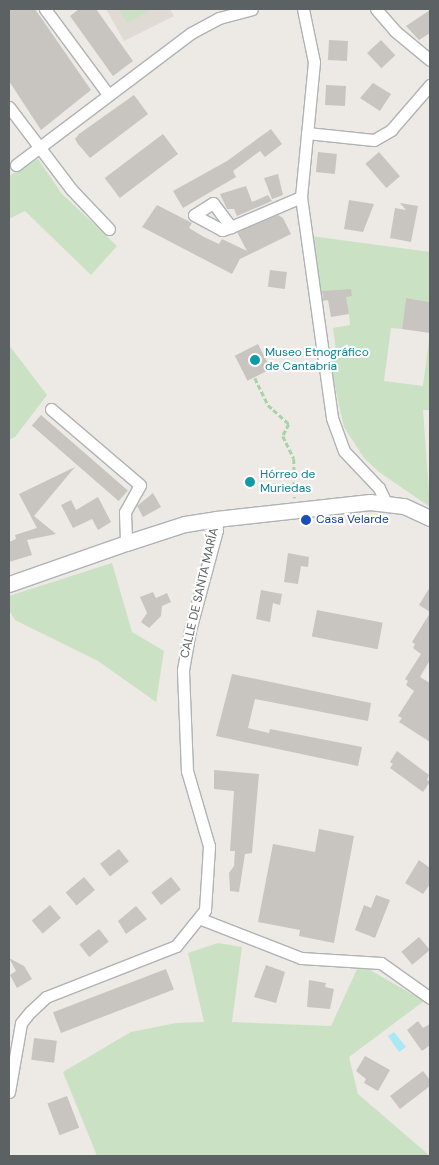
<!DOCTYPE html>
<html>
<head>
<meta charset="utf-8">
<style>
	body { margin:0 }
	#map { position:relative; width:439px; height:1165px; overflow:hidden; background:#ede9e4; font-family:"DM Sans",sans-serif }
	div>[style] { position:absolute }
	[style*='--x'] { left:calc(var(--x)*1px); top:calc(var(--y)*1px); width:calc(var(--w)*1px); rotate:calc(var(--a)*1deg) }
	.education>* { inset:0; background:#e0dad5 }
	.green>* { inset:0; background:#cae2c3 }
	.water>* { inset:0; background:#aae8f6 }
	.building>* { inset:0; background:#c8c4c0; transform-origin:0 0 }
	.path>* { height:2.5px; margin-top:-1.25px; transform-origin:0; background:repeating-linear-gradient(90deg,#a7d3a8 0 5px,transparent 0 7.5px) }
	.roads { filter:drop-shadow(1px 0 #afb3b5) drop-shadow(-1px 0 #afb3b5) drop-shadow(0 1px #afb3b5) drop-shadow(0 -1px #afb3b5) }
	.street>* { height:11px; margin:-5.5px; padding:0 5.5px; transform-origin:5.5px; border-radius:5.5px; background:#fff }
	.secondary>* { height:15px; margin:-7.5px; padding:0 7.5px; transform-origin:7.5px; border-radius:7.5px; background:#fff }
	.dots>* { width:14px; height:14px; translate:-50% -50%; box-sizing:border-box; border:2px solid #fff; border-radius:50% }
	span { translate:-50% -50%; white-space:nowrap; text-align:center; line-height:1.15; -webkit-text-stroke:4px #fff; paint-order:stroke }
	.culture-label { font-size:12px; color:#0d838f }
	.left { translate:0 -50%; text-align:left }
	.transit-label { font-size:12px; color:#164399 }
	.street-label { font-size:12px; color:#5c6163 }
	.frame { position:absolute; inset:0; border:10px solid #5c6163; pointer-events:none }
</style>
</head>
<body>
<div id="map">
	<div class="education">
		<div style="clip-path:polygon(106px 9px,170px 9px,174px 16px,124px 41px)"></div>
	</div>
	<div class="green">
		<div style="clip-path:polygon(119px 9px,152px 9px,127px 23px)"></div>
		<div style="clip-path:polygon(38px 159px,62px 194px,117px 246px,91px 275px,25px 211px,9px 219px,9px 176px)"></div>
		<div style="clip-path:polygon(311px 236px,430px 252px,430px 302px,406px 298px,402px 329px,391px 328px,384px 381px,423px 386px,430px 333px,430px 410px,423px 410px,430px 507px,379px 472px,364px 458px,344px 427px,329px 360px,337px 358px,333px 328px,350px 325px,349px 314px,344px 290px,318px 292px)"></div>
		<div style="clip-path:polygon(9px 345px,47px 395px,15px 437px,9px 440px)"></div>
		<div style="clip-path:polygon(112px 563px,132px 632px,164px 651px,156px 702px,98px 661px,15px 620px,9px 610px,9px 596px)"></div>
		<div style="clip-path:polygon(218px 943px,242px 947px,232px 1022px,331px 1026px,358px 967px,370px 970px,424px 1001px,349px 1057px,358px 1094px,430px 1156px,97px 1156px,63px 1072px,131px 1032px,176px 1023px,204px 1022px,188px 953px)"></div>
	</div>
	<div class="water">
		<div style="clip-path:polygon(394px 1032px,406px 1047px,399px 1052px,388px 1036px)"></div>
	</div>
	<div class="building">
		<div style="clip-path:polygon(9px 9px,35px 9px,91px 90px,41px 130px,9px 81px)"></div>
		<div style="clip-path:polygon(79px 9px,96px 9px,133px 61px,113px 76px,70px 16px)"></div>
		<div style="clip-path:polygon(430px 10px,430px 33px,419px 40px,406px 26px)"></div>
		<div style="left:329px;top:40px;width:19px;height:20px;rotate:3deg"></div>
		<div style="left:381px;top:40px;width:21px;height:19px;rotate:47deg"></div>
		<div style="clip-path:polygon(373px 83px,391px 94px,380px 111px,360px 98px)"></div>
		<div style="left:326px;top:85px;width:20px;height:20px;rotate:3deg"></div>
		<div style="clip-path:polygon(134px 95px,148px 114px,90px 158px,78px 144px,75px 139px,79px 134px)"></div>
		<div style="clip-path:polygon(271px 129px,282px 144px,265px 157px,260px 151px,233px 171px,236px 177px,183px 208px,173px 191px,227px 161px)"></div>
		<div style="left:163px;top:134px;width:25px;height:73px;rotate:53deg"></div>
		<div style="left:318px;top:152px;width:19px;height:20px;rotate:6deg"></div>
		<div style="left:379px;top:152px;width:32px;height:18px;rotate:49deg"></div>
		<div style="clip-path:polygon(278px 174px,283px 195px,272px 199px,264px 178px)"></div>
		<div style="clip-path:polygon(246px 186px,252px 202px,268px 195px,272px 201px,237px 216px,234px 209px,227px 209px,220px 194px)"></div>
		<div style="clip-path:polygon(349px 200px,374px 204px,363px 232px,344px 229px)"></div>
		<div style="clip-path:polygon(400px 203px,418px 206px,411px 242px,390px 238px,395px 208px,406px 210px)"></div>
		<div style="clip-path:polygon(157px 205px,192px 223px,189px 228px,204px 237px,219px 244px,222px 239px,247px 251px,237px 232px,278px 215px,283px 218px,291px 234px,240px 259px,232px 274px,142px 227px)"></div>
		<div style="left:270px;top:270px;width:17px;height:17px;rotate:7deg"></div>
		<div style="clip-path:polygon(351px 289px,352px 296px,346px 297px,349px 314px,331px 317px,328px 300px,323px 301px,322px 291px)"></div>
		<div style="clip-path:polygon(406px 298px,430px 302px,430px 333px,402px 329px)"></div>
		<div style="left:258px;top:344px;width:28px;height:26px;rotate:63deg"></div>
		<div style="left:41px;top:415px;width:115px;height:14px;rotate:41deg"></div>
		<div style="clip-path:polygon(75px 467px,34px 516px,56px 534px,27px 540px,32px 555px,9px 562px,9px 542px,16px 539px,15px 535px,37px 528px,19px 494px)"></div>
		<div style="clip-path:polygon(153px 493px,161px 507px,143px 517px,137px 506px)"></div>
		<div style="clip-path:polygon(98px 497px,111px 522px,98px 530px,92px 519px,73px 528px,61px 505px,71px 500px,76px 510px)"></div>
		<div style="clip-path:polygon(288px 553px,309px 557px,308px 567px,301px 566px,298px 584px,284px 582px)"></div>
		<div style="clip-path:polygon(430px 587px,430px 612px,419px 605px)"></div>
		<div style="clip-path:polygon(261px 590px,282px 594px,280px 605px,273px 603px,270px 622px,256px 619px)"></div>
		<div style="clip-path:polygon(153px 592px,156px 598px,167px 593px,171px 602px,162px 606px,161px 616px,149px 628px,141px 622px,147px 613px,140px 597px)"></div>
		<div style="left:317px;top:610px;width:67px;height:27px;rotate:11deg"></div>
		<div style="clip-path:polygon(430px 613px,430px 660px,420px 677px,430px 683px,430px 742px,399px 722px,402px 718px,398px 716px,414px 691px,406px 685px,408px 681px,405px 679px,421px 654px,413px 648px,415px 644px,412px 642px)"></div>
		<div style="clip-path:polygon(232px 674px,371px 703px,368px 721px,255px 699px,248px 728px,269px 733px,270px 729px,362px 747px,358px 766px,216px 736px)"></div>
		<div style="clip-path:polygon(397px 751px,429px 775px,427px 780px,430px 782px,423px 792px,390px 768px,393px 764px,390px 762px)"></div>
		<div style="clip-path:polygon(214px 770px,259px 774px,252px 853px,245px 854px,239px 892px,230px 891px,229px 873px,234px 866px,235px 851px,230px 851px,234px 791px,214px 789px)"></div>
		<div style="clip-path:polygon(319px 829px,354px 836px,334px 943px,299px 936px,300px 930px,258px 922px,273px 844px,315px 852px)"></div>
		<div style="left:119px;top:849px;width:16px;height:24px;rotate:52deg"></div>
		<div style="clip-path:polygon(419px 860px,430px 868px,430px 884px,423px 894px,405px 883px)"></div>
		<div style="left:84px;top:877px;width:17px;height:24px;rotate:50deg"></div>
		<div style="left:171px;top:877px;width:16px;height:25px;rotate:52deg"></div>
		<div style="clip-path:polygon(376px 895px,390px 900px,375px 938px,355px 930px,364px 905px,371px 908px)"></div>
		<div style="left:50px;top:905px;width:17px;height:24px;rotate:50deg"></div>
		<div style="clip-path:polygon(136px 906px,147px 919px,126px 934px,118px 921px)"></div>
		<div style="left:99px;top:929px;width:16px;height:25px;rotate:52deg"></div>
		<div style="left:419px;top:937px;width:17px;height:23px;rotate:50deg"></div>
		<div style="clip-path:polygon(9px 958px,24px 966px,32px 979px,17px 988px,10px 975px,16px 971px)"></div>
		<div style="clip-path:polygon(266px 965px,285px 972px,276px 1003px,254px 997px)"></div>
		<div style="left:166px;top:969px;width:22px;height:121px;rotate:69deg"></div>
		<div style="clip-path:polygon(309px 980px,326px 983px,325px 987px,334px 989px,330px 1009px,307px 1007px)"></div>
		<div style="clip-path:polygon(418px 1021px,423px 1028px,430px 1024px,430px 1045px,422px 1051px,407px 1030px)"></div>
		<div style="left:34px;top:1038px;width:23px;height:22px;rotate:7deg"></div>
		<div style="clip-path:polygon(365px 1056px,390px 1070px,378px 1091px,364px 1083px,366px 1079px,356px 1071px)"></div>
		<div style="clip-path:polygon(423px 1071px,430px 1080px,430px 1086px,400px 1109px,390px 1096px)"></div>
		<div style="left:67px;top:1096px;width:34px;height:21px;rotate:69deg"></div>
	</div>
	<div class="path">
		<div style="--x:255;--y:378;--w:30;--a:64"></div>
		<div style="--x:268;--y:405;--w:28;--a:42"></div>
		<div style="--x:289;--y:424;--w:13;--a:117"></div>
		<div style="--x:283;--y:436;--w:25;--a:64"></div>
		<div style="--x:294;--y:459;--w:39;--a:89"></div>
	</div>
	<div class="roads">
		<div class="street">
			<div style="--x:45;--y:9;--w:106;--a:53.5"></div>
			<div style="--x:303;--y:9;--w:54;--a:78.3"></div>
			<div style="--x:314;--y:62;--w:136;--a:95.5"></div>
			<div style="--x:301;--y:197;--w:223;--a:82"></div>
			<div style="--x:332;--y:418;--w:35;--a:70"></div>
			<div style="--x:344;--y:451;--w:51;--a:46.6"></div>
			<div style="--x:379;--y:488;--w:17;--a:65"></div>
			<div style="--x:376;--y:9;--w:29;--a:49"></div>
			<div style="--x:395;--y:31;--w:45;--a:39.6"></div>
			<div style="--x:9;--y:107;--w:103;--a:52.9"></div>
			<div style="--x:71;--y:189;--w:55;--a:46.5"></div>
			<div style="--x:307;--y:133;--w:67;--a:6"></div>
			<div style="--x:374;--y:140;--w:20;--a:-30"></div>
			<div style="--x:391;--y:130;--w:60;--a:-49.1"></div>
			<div style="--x:16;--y:165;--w:219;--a:-37"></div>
			<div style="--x:191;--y:33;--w:32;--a:-28"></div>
			<div style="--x:219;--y:18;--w:34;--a:-15"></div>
			<div style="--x:231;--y:227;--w:30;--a:-127"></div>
			<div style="--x:213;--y:203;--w:22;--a:148"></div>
			<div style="--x:194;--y:215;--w:32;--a:28"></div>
			<div style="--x:222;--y:230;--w:9;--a:-18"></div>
			<div style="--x:231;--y:227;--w:76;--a:-23.2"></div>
			<div style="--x:51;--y:409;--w:117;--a:40.5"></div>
			<div style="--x:140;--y:485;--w:31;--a:119"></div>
			<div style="--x:125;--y:512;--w:31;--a:88"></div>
			<div style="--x:201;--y:919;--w:107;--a:21.3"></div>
			<div style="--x:301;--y:958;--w:80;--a:3.6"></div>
			<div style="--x:381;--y:963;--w:60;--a:35.5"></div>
			<div style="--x:9;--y:1092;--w:70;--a:-80.1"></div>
			<div style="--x:21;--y:1023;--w:14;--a:-51"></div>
			<div style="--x:30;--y:1012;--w:22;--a:-43"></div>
			<div style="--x:46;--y:997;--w:140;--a:-21.4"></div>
			<div style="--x:176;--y:946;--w:46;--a:-51.1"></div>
			<div style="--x:205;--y:910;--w:64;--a:-86.4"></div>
			<div style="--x:209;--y:846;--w:78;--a:-106.3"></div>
			<div style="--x:187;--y:771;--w:101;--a:-92.3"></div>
			<div style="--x:183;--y:670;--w:41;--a:-80.1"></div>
			<div style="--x:190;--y:630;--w:104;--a:-74.9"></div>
			<div style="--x:217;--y:530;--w:11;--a:-95"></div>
		</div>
		<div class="secondary">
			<div style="--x:9;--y:584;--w:124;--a:-19.3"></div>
			<div style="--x:126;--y:543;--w:62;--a:-17.9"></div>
			<div style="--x:185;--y:524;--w:31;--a:-9"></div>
			<div style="--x:216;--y:519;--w:155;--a:-6.3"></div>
			<div style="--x:370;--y:502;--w:34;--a:7"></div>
			<div style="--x:404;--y:506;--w:29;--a:25"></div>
		</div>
	</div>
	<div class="dots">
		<div style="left:255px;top:360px;background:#0f9aa8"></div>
		<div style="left:250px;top:482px;background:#0f9aa8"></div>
		<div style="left:306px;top:520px;background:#1a4fb4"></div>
	</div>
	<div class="culture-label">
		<span class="left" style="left:265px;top:360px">Museo Etnográfico<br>de Cantabria</span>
		<span class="left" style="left:260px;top:482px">Hórreo de<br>Muriedas</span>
	</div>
	<div class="transit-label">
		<span class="left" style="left:316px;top:520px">Casa Velarde</span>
	</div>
	<div class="street-label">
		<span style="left:200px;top:593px;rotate:-77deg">CALLE DE SANTA MARÍA</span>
	</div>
	<div class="frame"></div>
</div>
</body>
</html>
